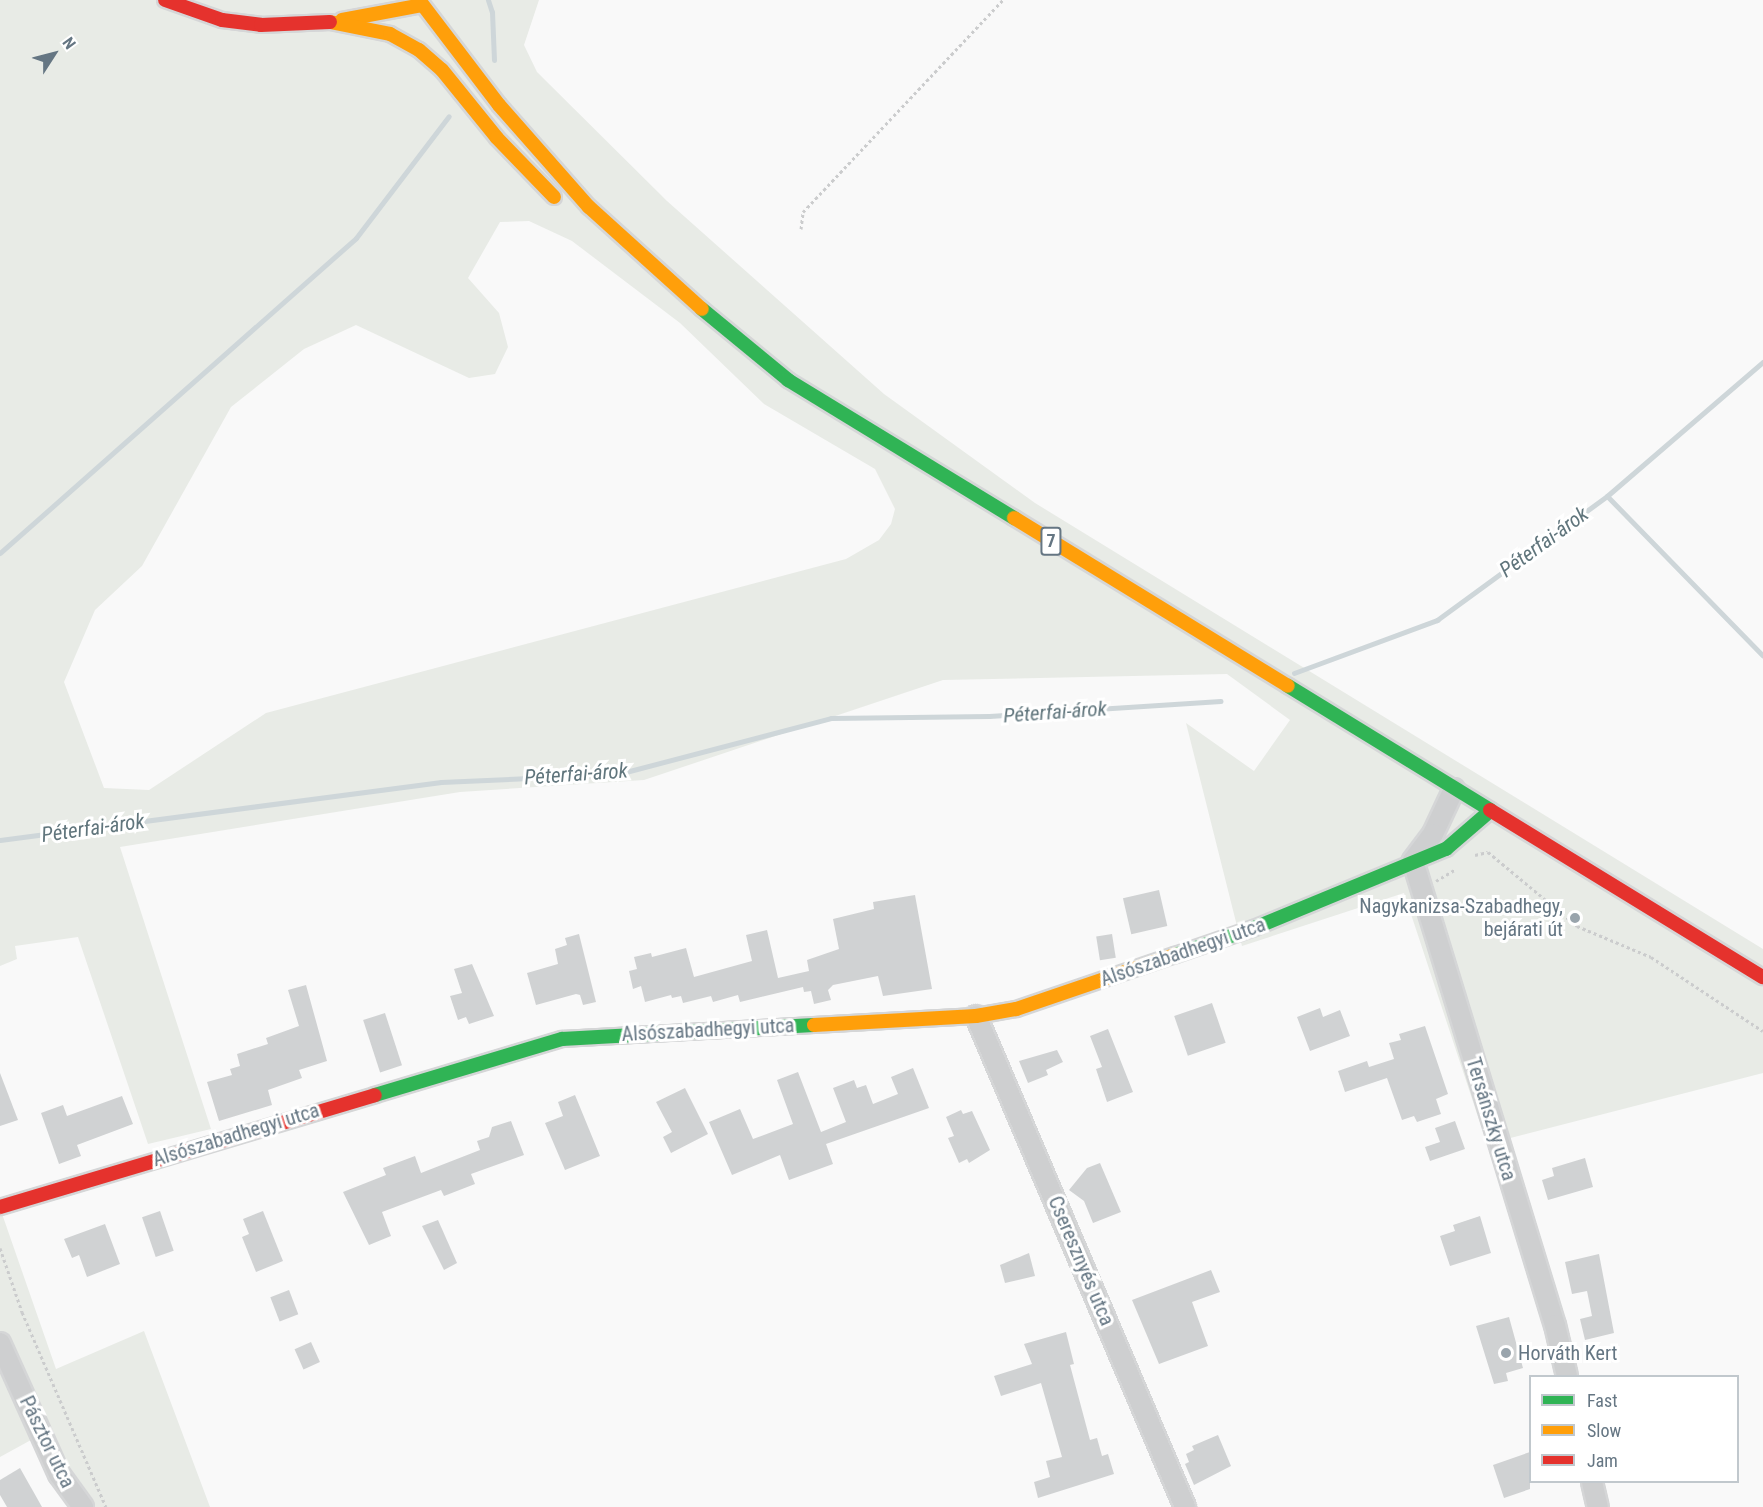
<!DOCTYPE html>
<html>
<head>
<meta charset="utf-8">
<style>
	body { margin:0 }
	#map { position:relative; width:1763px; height:1507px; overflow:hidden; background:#f9f9f9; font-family:"Roboto Condensed",sans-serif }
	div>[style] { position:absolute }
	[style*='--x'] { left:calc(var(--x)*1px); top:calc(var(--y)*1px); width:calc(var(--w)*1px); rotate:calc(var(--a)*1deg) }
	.green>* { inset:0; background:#e8ebe6 }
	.stream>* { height:5px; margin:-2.5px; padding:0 2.5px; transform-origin:2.5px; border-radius:2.5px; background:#ced6d9 }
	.building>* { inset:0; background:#d0d2d3; transform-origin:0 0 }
	.path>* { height:3px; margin-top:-1.5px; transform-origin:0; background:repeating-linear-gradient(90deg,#cbcccd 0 3px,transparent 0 6px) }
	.roads { filter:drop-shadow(2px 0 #d5d6d7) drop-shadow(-2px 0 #d5d6d7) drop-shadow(0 2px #d5d6d7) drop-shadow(0 -2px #d5d6d7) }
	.street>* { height:20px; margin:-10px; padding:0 10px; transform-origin:10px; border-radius:10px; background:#cecfd0 }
	.fast>* { height:14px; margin:-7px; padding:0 7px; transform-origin:7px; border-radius:7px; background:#30b455 }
	.slow>* { height:14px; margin:-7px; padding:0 7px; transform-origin:7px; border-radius:7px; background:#ff9f0a }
	.jam>* { height:14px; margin:-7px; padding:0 7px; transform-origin:7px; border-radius:7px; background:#e5322d }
	.dots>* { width:16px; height:16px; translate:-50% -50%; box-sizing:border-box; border:3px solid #fff; border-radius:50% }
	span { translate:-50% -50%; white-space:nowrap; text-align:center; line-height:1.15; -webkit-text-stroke:6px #fff; paint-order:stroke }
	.shield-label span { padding:2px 4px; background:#fff; border:2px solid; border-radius:4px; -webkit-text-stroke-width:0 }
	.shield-label { font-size:18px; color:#657683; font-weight:700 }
	.poi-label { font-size:20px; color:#657683 }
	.right { translate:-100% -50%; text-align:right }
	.left { translate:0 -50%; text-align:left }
	.street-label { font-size:20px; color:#657683 }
	.water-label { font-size:21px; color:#60757c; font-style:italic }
	.legend { position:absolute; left:1529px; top:1375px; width:210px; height:108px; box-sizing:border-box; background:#fff; border:2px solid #c1c8cd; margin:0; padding:8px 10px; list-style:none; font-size:18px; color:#657683 }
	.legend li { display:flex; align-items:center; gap:12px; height:30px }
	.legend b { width:30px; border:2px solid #c1c8cd }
	.north { position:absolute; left:24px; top:24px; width:60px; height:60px; -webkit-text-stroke:4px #fff; paint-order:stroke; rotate:54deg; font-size:16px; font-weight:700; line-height:24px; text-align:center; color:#657683 }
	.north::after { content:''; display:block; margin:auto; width:21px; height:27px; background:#657683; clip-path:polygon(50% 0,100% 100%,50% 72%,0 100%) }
</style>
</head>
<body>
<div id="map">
	<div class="green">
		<div style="clip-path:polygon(evenodd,0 0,539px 0,524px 45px,537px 72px,667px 201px,884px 394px,1035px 503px,1763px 949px,1763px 1073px,1487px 1144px,1404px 893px,1242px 946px,1186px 723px,1254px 771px,1290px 720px,1227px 674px,943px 680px,644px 780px,460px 792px,120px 847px,211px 1129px,148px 1144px,78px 937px,15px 946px,17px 959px,0 966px,0 0,529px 221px,572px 241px,680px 323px,764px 404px,875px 469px,895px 509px,891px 524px,879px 540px,846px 559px,266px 713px,149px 790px,104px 788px,64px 682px,95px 610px,142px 566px,231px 407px,304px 349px,356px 325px,469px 378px,495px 374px,508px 347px,499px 313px,468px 278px,500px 222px,529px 221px)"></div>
		<div style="clip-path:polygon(0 1208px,56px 1369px,144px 1331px,210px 1507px,68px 1507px,31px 1440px,0 1457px)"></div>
	</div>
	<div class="stream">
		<div style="--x:488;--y:0;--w:13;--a:72"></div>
		<div style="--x:492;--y:12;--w:48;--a:87.6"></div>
		<div style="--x:1607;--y:496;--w:223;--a:45.7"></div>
		<div style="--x:0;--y:553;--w:475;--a:-41.5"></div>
		<div style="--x:356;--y:238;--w:153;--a:-52.7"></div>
		<div style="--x:1294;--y:673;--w:153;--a:-20.3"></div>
		<div style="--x:1437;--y:620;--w:210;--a:-36.1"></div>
		<div style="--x:1607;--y:496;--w:206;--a:-40.7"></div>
		<div style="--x:0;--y:840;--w:445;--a:-7.5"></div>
		<div style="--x:441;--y:782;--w:177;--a:-2.6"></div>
		<div style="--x:618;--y:774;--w:220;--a:-14.7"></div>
		<div style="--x:831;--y:718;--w:158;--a:-0.7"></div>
		<div style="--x:989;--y:716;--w:232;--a:-3.7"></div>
	</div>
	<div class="building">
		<div style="left:1159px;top:890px;width:37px;height:37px;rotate:77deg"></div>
		<div style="clip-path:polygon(915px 895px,932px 989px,883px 996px,878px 976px,833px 985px,828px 990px,831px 1000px,814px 1004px,811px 991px,804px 992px,803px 987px,740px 1002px,738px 995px,713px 1002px,711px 996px,683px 1003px,681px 996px,672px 998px,671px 995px,645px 1002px,641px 986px,633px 989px,629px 971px,637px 969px,634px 957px,651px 953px,652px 957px,686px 948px,694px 977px,752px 961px,746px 935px,767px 930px,778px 978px,809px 971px,807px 960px,839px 949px,833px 919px,874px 909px,873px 902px)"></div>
		<div style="clip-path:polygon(579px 934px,596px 1002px,583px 1005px,580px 995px,576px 994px,536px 1005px,527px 973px,558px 964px,555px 949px,567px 945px,565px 938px)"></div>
		<div style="left:1112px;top:934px;width:24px;height:16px;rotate:81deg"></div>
		<div style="clip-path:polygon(472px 964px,494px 1016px,469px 1024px,466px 1017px,458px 1020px,450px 996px,462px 993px,454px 969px)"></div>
		<div style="clip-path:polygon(306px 985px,327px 1061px,299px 1070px,302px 1078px,268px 1090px,272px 1105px,219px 1121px,207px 1082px,232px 1075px,230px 1069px,240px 1066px,237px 1054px,268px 1044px,266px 1038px,299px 1026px,288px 990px)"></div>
		<div style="left:1212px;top:1003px;width:42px;height:40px;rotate:71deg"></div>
		<div style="clip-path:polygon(1320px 1008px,1323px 1017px,1340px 1010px,1350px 1036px,1310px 1051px,1297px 1017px)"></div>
		<div style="left:385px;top:1013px;width:55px;height:23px;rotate:72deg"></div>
		<div style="clip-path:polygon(1425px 1026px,1448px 1094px,1436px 1099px,1441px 1114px,1417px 1122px,1414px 1116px,1402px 1120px,1387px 1078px,1345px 1092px,1338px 1071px,1367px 1061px,1369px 1067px,1394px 1059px,1389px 1043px,1401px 1040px,1399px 1034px)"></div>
		<div style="clip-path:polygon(1108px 1029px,1133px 1092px,1107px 1102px,1096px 1069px,1102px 1067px,1090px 1036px)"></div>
		<div style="clip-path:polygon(1057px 1050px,1063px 1062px,1046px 1070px,1048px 1075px,1028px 1083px,1019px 1061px)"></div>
		<div style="clip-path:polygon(913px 1068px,929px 1108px,826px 1144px,833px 1164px,789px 1180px,780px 1155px,732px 1175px,709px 1122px,740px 1109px,753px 1139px,793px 1124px,777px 1080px,798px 1072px,821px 1132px,846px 1122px,833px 1088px,854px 1080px,857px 1088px,866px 1085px,873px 1104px,898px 1094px,891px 1077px)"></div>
		<div style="clip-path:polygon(0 1073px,18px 1120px,0 1126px)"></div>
		<div style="clip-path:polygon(685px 1088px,708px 1134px,671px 1153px,663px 1137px,672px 1132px,656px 1102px)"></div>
		<div style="clip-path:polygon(575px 1095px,600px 1156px,565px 1170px,545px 1123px,563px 1116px,558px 1102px)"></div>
		<div style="clip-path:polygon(122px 1096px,133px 1124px,77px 1145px,81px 1156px,59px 1164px,41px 1113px,63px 1105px,67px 1116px)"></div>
		<div style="clip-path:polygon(961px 1110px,963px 1114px,972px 1111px,990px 1150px,969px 1163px,967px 1159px,959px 1163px,948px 1138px,954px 1136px,946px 1117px)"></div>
		<div style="clip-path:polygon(511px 1121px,524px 1155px,471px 1174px,475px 1184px,444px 1196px,441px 1190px,382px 1212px,391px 1236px,369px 1245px,343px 1192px,386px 1175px,383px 1168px,415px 1156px,421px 1173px,480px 1150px,477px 1141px,489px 1137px,492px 1127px)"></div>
		<div style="clip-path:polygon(1455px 1121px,1465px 1149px,1430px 1161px,1425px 1147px,1440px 1142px,1435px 1128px)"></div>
		<div style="clip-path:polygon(1585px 1158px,1593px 1187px,1548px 1200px,1542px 1180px,1554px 1176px,1552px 1168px)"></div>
		<div style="clip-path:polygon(1100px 1163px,1121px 1212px,1093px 1223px,1084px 1201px,1069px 1190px,1087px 1168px)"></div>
		<div style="left:160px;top:1211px;width:42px;height:19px;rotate:71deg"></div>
		<div style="clip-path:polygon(263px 1211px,283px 1261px,256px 1272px,242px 1237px,249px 1234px,243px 1219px)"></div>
		<div style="clip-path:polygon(1480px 1216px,1491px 1253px,1450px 1266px,1440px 1236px,1455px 1231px,1453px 1225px)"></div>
		<div style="clip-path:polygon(438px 1220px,457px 1263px,444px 1270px,422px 1226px)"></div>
		<div style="clip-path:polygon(105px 1224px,120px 1264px,87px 1277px,79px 1255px,72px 1258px,64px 1239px)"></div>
		<div style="clip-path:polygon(1029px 1253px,1035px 1276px,1005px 1283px,1000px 1265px)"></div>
		<div style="clip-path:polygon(1599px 1254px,1614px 1333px,1585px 1340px,1580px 1319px,1592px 1316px,1587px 1291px,1572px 1294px,1565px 1262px)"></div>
		<div style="clip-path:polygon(1211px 1270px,1220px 1292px,1192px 1302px,1208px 1346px,1159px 1364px,1132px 1300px)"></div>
		<div style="left:289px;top:1290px;width:26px;height:20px;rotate:69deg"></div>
		<div style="clip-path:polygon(1509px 1317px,1523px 1368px,1506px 1373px,1508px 1381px,1494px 1384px,1476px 1326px)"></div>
		<div style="clip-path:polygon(1066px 1332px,1074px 1364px,1070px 1365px,1090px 1440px,1097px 1438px,1102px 1456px,1108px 1454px,1114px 1474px,1038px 1498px,1034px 1482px,1050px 1477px,1046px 1461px,1062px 1457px,1041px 1383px,1001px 1396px,994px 1376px,1032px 1364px,1024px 1344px)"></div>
		<div style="left:311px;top:1342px;width:22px;height:18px;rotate:66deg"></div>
		<div style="clip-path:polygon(1218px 1435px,1231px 1466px,1194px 1485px,1185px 1464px,1189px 1462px,1186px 1454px,1194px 1450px,1192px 1446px)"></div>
		<div style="clip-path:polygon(1530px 1452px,1530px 1489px,1504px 1498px,1493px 1465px)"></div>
		<div style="clip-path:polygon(20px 1468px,42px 1507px,7px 1507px,0 1495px,0 1480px)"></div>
	</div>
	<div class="path">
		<div style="--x:801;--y:229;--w:17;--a:-83"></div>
		<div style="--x:803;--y:212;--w:291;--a:-46.7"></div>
		<div style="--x:1475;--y:855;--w:13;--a:-13"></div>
		<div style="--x:1488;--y:852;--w:116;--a:39.7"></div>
		<div style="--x:1577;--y:926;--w:80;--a:22.7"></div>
		<div style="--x:1651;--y:957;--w:134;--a:33.5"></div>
		<div style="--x:1436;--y:881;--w:23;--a:-31"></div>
		<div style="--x:0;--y:1248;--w:68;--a:71"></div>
		<div style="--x:22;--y:1312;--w:212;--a:66.7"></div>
	</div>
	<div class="roads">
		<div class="street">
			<div style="--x:1454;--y:789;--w:50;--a:115"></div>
			<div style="--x:1433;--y:834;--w:34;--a:127"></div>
			<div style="--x:1413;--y:861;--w:485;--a:73"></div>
			<div style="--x:1555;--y:1325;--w:52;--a:76.8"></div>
			<div style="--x:976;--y:1016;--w:534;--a:66.94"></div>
			<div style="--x:0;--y:1343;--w:144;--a:65.8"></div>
			<div style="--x:59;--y:1474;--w:41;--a:54"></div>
			<div style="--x:1592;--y:1482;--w:26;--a:77"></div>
		</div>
		<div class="fast">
			<div style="--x:702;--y:309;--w:112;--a:39.5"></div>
			<div style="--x:788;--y:380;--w:265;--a:31.4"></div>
			<div style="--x:1288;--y:686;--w:237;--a:31.5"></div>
			<div style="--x:1175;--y:955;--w:83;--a:-18.9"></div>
			<div style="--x:1254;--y:928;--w:208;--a:-22.4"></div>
			<div style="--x:1446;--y:849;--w:58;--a:-40.8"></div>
			<div style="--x:375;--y:1095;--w:195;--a:-16.7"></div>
			<div style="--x:562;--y:1039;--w:252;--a:-3.2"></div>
		</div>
		<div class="slow">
			<div style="--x:419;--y:0;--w:132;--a:52.7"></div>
			<div style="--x:499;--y:105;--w:136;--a:48.6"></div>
			<div style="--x:589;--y:207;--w:152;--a:42.1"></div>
			<div style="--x:342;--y:20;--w:81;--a:-10.6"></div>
			<div style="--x:330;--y:22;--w:61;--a:11.3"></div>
			<div style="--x:390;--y:34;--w:33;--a:29"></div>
			<div style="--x:419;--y:50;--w:30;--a:41"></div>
			<div style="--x:442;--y:70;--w:87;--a:51"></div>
			<div style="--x:497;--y:138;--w:82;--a:46"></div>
			<div style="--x:1014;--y:518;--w:321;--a:31.5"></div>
			<div style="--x:814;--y:1025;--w:162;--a:-3.2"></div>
			<div style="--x:976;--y:1016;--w:41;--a:-9.9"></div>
			<div style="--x:1016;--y:1009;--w:168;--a:-18.8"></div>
		</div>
		<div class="jam">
			<div style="--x:165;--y:0;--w:60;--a:19.3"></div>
			<div style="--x:222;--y:20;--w:39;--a:7"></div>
			<div style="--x:261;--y:25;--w:69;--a:-2.5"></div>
			<div style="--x:1490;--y:810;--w:320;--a:31.5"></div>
			<div style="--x:0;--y:1207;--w:391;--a:-16.6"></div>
		</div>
	</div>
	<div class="dots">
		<div style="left:1575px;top:918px;background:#99a4ac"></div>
		<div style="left:1506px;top:1353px;background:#99a4ac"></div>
	</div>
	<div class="shield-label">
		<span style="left:1051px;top:541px">7</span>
	</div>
	<div class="poi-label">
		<span class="right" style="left:1563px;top:918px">Nagykanizsa-Szabadhegy,<br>bejárati út</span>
		<span class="left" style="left:1518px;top:1353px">Horváth Kert</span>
	</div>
	<div class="street-label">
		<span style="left:1183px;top:952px;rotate:-19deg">Alsószabadhegyi utca</span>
		<span style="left:708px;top:1030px;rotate:-3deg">Alsószabadhegyi utca</span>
		<span style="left:1491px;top:1119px;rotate:73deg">Tersánszky utca</span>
		<span style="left:236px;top:1135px;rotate:-17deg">Alsószabadhegyi utca</span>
		<span style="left:1081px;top:1261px;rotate:67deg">Cseresznyés utca</span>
		<span style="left:47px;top:1442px;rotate:64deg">Pásztor utca</span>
	</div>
	<div class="water-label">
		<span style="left:1544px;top:542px;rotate:-36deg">Péterfai-árok</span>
		<span style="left:1055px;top:712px;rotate:-4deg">Péterfai-árok</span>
		<span style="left:576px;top:774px;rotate:-4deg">Péterfai-árok</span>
		<span style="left:93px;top:828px;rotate:-8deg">Péterfai-árok</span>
	</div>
	<ul class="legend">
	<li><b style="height:8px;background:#30b455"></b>Fast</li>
	<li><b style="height:8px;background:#ff9f0a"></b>Slow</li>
	<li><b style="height:8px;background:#e5322d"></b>Jam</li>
	</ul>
	<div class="north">N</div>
</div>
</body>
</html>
